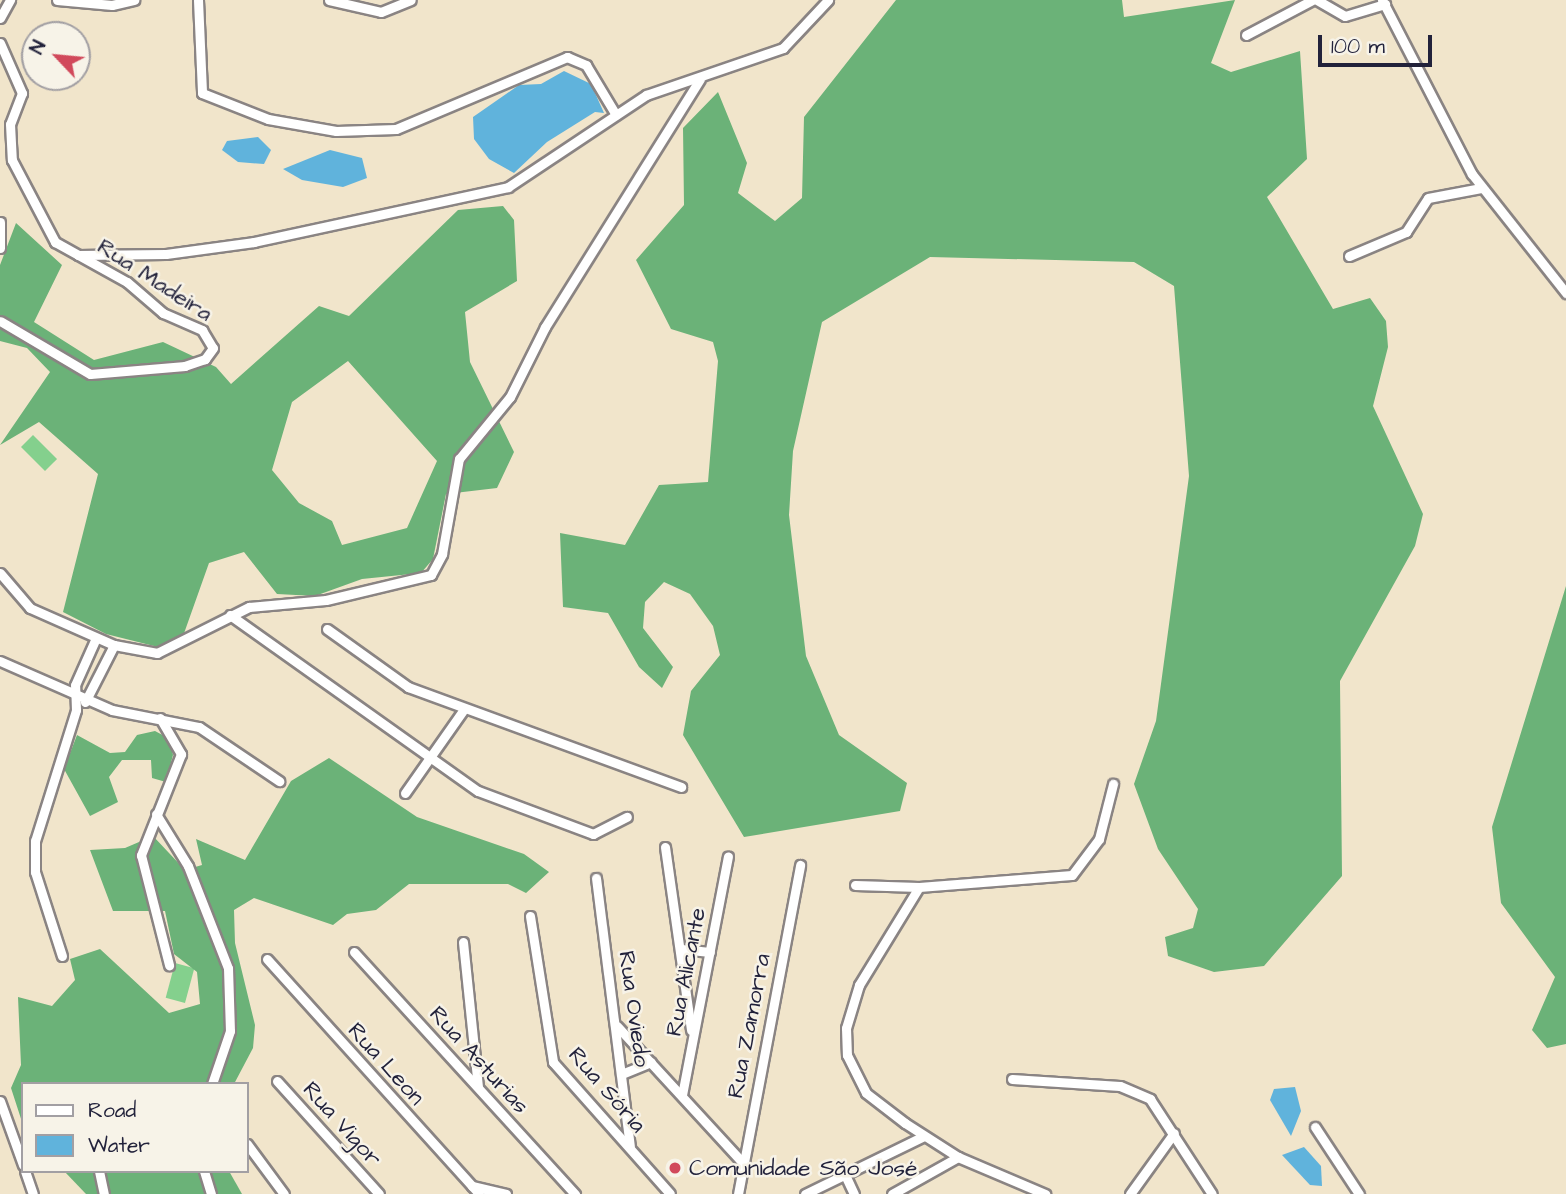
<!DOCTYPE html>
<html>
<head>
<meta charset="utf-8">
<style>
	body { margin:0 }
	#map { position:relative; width:1566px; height:1194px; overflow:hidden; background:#f1e5cb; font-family:"Architects Daughter",sans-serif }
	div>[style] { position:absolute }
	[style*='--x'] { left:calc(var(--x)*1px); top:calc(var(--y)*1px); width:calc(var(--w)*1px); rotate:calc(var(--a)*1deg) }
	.green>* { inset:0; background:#84d08d; transform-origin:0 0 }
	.forest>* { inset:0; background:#6bb278 }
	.water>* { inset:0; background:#60b3dc }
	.roads { filter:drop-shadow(2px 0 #8a8483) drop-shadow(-2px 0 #8a8483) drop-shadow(0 2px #8a8483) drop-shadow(0 -2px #8a8483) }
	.minor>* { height:9px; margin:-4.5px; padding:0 4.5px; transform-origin:4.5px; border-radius:4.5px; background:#fff }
	.dots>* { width:19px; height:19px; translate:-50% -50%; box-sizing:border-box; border:4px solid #f7f3e8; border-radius:50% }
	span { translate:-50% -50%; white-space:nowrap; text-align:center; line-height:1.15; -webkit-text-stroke:5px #f7f3e8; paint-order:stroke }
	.street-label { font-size:23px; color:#22223b }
	.poi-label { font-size:23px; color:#22223b }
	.left { translate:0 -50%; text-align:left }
	.legend { position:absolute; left:21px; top:1082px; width:228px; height:91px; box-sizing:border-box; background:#f7f3e8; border:2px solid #a29fa3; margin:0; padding:9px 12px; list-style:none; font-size:21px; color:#22223b }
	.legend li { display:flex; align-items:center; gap:14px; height:35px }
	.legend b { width:35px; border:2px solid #a29fa3 }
	.north { position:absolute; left:21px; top:21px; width:70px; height:70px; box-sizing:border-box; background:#f7f3e8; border:2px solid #a29fa3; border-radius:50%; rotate:296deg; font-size:19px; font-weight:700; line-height:28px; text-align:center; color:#22223b }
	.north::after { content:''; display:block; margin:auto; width:24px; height:32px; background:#d1495b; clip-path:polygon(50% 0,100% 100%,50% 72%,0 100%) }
	.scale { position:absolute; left:1318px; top:35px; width:114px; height:32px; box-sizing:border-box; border:4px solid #22223b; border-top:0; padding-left:9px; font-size:21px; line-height:24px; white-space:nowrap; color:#22223b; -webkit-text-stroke:5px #f7f3e8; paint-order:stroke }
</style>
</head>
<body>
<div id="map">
	<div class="green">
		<div style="left:33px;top:435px;width:34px;height:17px;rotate:45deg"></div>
		<div style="left:175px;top:963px;width:20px;height:36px;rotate:15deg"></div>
	</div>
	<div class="forest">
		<div style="clip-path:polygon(896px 0,1122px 0,1124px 17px,1235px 0,1211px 63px,1231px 72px,1300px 51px,1307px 159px,1267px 197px,1333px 309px,1370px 298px,1386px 321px,1388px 347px,1373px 406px,1423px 514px,1415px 546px,1340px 681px,1342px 876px,1264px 966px,1214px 972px,1168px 956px,1165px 937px,1193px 928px,1198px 909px,1158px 849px,1134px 784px,1156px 721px,1189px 476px,1174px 286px,1134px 262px,930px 257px,822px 322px,793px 451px,789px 515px,806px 656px,839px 735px,907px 783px,900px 811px,744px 837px,683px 735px,691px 691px,720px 655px,713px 626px,690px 594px,664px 582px,645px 602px,643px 628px,673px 667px,662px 688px,639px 667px,608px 613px,563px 607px,560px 533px,625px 545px,659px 485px,708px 482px,718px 361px,713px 342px,671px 329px,636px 260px,684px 205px,683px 128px,718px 92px,747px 163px,738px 193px,775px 221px,802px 198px,804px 117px)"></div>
		<div style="clip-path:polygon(evenodd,503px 206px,514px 220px,517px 281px,465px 312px,470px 362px,514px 452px,497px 488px,446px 494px,433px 559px,421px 573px,362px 579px,315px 596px,277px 594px,244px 552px,209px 563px,182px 639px,158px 647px,106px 634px,63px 612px,98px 474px,39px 422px,0 445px,50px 372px,27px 348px,0 341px,0 265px,16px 223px,62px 265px,34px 322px,94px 360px,163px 342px,216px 367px,231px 384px,319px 306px,349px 316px,458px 210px,503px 206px,348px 361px,437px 461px,407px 528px,342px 545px,332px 521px,299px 503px,272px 470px,292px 402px,348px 361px)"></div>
		<div style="clip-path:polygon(1566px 586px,1566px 1044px,1547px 1048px,1532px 1030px,1555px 977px,1501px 903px,1492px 827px)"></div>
		<div style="clip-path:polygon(155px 731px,170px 739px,173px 755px,166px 782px,152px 778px,151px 760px,122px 760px,109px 777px,118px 802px,90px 816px,64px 769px,77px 735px,110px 753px,125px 752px,137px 735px)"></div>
		<div style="clip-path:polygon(329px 758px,417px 817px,524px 854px,549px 872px,526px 893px,508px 884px,409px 884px,376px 910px,347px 914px,333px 925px,254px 898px,234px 910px,235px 943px,255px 1025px,253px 1048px,234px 1084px,23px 1084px,23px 1125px,11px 1088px,21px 1065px,18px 997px,52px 1006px,75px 980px,70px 959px,100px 949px,169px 1013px,200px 1004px,197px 972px,174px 954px,165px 911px,113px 911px,90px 850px,125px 848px,153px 836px,185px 870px,202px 865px,196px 839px,245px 860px,291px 781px)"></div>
		<div style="clip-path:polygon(64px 1171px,229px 1171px,242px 1194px,86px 1194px)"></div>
	</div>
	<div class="water">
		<div style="clip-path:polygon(564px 71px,591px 84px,604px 113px,595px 112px,547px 142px,514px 173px,489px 159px,474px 139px,473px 117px,519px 85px,541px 84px)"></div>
		<div style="clip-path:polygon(258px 137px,271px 150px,264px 164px,238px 162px,222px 150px,227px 141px)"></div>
		<div style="clip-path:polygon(330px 150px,362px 158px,367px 178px,343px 187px,302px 180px,283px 169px)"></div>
		<div style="clip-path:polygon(1295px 1087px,1301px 1111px,1291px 1136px,1270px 1100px,1274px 1089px)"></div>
		<div style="clip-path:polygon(1304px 1147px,1321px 1166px,1322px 1186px,1310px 1185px,1282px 1155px)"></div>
	</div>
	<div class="roads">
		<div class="minor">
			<div style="--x:57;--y:0;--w:55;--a:5.2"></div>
			<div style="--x:112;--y:5;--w:23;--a:-13"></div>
			<div style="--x:198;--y:0;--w:93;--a:87.5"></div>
			<div style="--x:202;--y:93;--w:71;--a:21.5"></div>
			<div style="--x:268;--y:119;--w:69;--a:10"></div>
			<div style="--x:336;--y:131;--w:60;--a:-1.9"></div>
			<div style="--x:396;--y:129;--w:186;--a:-22.8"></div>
			<div style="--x:567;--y:57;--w:21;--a:23"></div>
			<div style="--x:586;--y:65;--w:58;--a:59"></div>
			<div style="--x:329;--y:0;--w:53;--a:13"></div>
			<div style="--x:381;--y:12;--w:32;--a:-22"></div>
			<div style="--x:1317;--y:0;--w:32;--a:30"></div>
			<div style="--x:1345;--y:16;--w:42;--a:-16.7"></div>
			<div style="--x:1382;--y:0;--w:196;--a:62.7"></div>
			<div style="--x:1472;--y:174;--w:152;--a:51.7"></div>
			<div style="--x:0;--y:18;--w:21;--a:-61"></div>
			<div style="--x:1246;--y:35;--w:75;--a:-27.9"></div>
			<div style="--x:0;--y:43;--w:55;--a:66.3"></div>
			<div style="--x:22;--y:93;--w:33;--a:111"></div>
			<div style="--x:10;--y:124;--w:36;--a:87"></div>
			<div style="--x:12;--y:160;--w:93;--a:62.3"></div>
			<div style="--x:55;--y:242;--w:82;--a:29.1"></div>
			<div style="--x:127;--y:282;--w:48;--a:40.7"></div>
			<div style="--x:163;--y:313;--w:43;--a:23.6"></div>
			<div style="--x:202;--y:330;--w:21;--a:59"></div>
			<div style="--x:213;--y:348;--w:14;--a:126"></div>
			<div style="--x:205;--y:359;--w:21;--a:161"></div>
			<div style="--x:185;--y:366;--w:95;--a:175.2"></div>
			<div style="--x:90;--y:374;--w:104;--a:-149.5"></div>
			<div style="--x:0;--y:222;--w:26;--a:90"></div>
			<div style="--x:78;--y:255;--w:88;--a:-0.7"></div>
			<div style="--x:166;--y:254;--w:89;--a:-7.8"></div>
			<div style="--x:254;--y:242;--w:260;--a:-12.2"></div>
			<div style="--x:508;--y:187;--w:166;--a:-33.7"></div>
			<div style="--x:646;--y:95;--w:145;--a:-18.9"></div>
			<div style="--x:783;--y:48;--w:66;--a:-46.8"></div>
			<div style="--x:1349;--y:256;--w:62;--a:-22.8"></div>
			<div style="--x:1406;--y:232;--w:40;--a:-57.1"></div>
			<div style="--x:1428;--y:198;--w:54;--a:-10.7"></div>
			<div style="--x:0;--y:573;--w:46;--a:49.4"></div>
			<div style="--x:30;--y:608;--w:92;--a:23.8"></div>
			<div style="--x:114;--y:645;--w:44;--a:10.5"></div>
			<div style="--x:157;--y:653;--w:103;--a:-26.6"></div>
			<div style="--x:249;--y:607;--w:77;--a:-5.2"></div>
			<div style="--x:326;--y:600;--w:108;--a:-13.4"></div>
			<div style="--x:431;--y:575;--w:24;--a:-62"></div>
			<div style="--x:442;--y:554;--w:97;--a:-79.9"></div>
			<div style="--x:459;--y:459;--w:80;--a:-50.6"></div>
			<div style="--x:510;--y:397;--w:78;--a:-63.4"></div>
			<div style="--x:545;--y:327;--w:292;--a:-58"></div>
			<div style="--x:230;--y:615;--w:304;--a:35.4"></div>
			<div style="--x:478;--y:791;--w:123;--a:20.5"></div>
			<div style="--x:593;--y:834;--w:38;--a:-27"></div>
			<div style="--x:327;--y:629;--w:100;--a:35.6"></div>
			<div style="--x:408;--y:687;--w:291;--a:20.1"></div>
			<div style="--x:0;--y:661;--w:122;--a:23.6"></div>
			<div style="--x:112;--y:710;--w:89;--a:11.1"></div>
			<div style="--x:199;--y:727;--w:97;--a:34"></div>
			<div style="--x:85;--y:702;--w:64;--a:-63"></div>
			<div style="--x:160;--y:718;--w:42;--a:59.7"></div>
			<div style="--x:181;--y:754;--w:109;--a:111.6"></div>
			<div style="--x:141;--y:855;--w:114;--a:75.7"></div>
			<div style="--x:405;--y:793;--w:103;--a:-54.9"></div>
			<div style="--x:156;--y:814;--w:61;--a:58.4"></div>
			<div style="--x:188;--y:866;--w:110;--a:68.6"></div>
			<div style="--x:228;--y:968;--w:63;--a:88.2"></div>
			<div style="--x:230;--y:1031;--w:56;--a:108.8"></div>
			<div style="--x:665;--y:847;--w:185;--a:81.9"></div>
			<div style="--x:596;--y:878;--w:270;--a:82.8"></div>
			<div style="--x:855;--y:885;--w:64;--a:1.8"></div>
			<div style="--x:919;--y:887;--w:153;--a:-4.5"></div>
			<div style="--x:1072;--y:875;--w:45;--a:-53.1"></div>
			<div style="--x:1099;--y:839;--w:57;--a:-75.7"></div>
			<div style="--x:919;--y:887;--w:115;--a:121.5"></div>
			<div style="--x:859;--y:985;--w:45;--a:106.8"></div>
			<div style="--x:846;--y:1028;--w:27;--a:88"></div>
			<div style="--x:847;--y:1055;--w:42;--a:63.4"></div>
			<div style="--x:866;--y:1093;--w:49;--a:37.6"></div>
			<div style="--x:905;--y:1123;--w:63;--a:32.7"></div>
			<div style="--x:958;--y:1157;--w:95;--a:23"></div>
			<div style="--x:530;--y:916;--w:148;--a:81"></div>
			<div style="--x:553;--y:1062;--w:176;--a:48.4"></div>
			<div style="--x:463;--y:942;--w:145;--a:84.1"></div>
			<div style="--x:681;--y:949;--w:29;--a:6"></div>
			<div style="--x:354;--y:952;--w:328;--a:47.6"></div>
			<div style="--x:62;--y:956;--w:88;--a:-107.8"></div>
			<div style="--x:35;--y:872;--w:31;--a:-90"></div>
			<div style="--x:35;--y:841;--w:137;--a:-72.6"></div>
			<div style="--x:76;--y:710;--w:25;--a:-92"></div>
			<div style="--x:75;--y:685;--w:51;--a:-65.9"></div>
			<div style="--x:267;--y:959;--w:316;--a:47.9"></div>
			<div style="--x:617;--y:1026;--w:186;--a:47.4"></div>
			<div style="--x:624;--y:1073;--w:29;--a:-22"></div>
			<div style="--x:1012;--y:1079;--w:108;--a:3.7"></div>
			<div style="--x:1120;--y:1086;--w:33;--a:23"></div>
			<div style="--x:1150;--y:1099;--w:113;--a:56.9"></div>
			<div style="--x:277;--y:1081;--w:152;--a:47.9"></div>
			<div style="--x:682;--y:1095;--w:243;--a:-79.1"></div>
			<div style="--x:0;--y:1101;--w:68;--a:70.2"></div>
			<div style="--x:1315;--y:1127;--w:80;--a:56.7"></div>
			<div style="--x:247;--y:1144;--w:62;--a:53.5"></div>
			<div style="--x:25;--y:1171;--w:24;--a:71"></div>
			<div style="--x:99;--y:1171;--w:24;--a:78"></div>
			<div style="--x:204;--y:1171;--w:24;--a:73"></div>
			<div style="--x:846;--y:1177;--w:19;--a:65"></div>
			<div style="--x:472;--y:1186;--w:35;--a:13"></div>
			<div style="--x:738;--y:1194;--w:335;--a:-79.3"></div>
			<div style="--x:805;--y:1194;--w:132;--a:-26"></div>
			<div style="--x:892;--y:1194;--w:76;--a:-29.3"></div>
			<div style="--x:1130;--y:1194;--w:75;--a:-54.2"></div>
		</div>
	</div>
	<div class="dots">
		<div style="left:675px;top:1168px;background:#d1495b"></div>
	</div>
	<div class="street-label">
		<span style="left:155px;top:280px;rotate:33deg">Rua Madeira</span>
		<span style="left:686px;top:972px;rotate:-79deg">Rua Alicante</span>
		<span style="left:634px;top:1009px;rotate:82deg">Rua Oviedo</span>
		<span style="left:749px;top:1026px;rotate:-79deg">Rua Zamorra</span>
		<span style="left:479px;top:1060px;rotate:48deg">Rua Asturias</span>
		<span style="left:386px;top:1064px;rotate:48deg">Rua Leon</span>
		<span style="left:607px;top:1090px;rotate:49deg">Rua Sória</span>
		<span style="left:342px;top:1124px;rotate:48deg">Rua Vigor</span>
	</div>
	<div class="poi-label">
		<span class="left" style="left:689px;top:1168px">Comunidade São José</span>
	</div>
	<ul class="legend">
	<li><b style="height:9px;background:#fff"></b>Road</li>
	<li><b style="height:19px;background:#60b3dc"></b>Water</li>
	</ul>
	<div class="north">N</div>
	<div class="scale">100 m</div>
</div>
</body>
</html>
